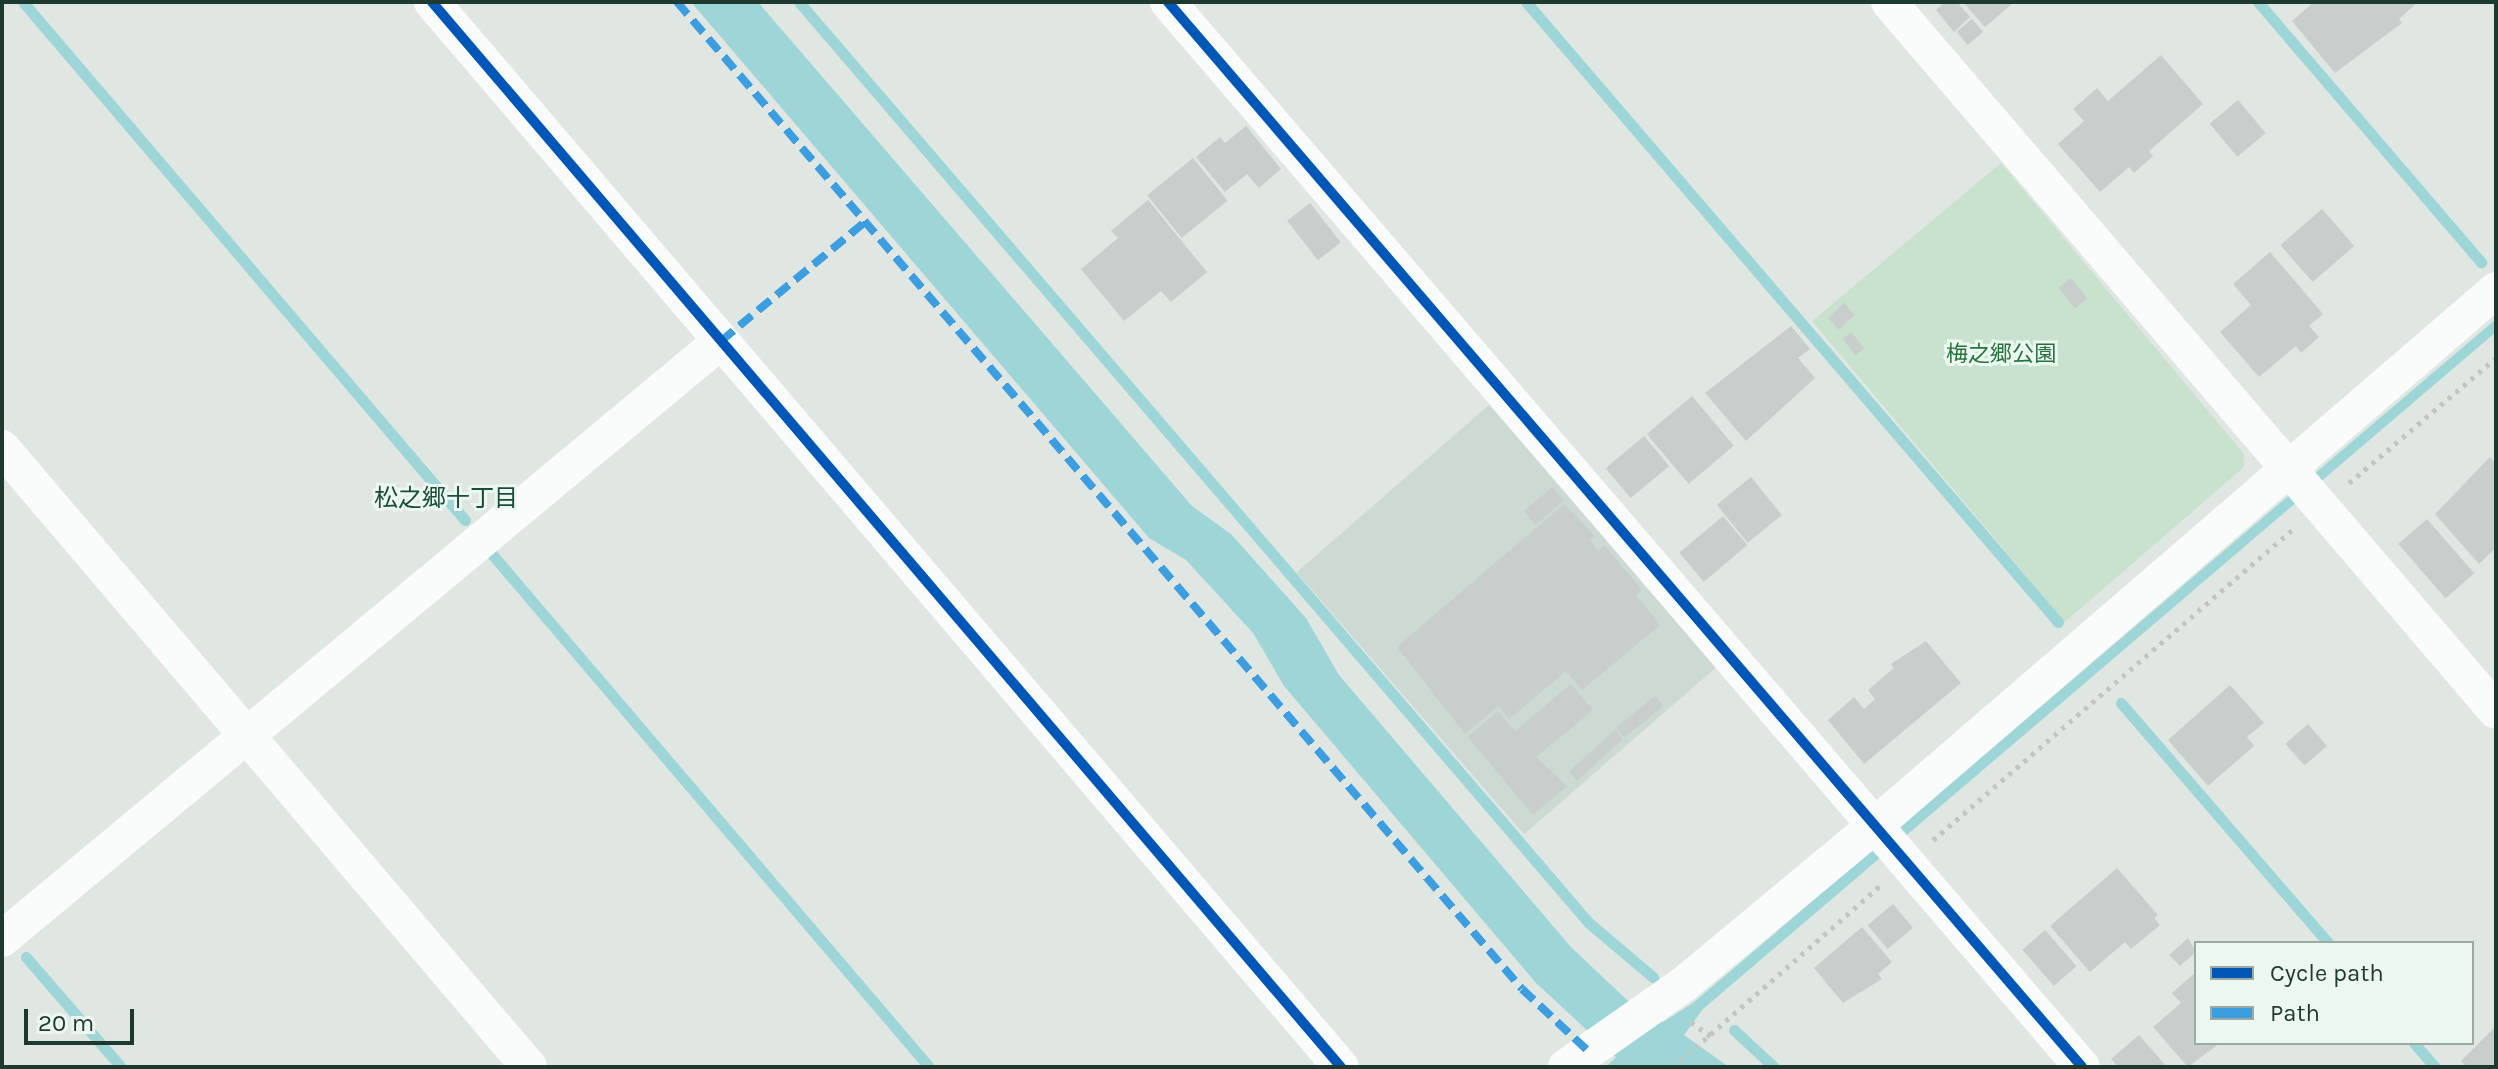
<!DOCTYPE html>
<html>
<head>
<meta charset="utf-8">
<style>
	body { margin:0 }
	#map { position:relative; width:2498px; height:1069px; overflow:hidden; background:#e0e7e3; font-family:Karla,"Noto Sans JP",sans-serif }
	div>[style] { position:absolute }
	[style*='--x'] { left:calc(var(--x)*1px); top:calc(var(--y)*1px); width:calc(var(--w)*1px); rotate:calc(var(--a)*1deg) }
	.built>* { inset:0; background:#cdd9d3; transform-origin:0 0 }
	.green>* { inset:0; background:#c8e2cd }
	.water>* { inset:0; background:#9ed6d8 }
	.stream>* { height:11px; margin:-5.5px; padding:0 5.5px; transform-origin:5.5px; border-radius:5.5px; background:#9ed6d8 }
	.building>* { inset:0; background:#c7cecb; transform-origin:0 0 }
	.path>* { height:5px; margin-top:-2.5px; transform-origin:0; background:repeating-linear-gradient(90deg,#bec7c4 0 4px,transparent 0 10px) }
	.street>* { height:36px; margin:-18px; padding:0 18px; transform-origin:18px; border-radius:18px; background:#fafbfb }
	.quiet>* { height:8px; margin-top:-4px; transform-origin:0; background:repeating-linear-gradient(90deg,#3c9ee1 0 16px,transparent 0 24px) }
	.cycleway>* { height:10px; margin:-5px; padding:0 5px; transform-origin:5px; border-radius:5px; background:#0057b8 }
	span { translate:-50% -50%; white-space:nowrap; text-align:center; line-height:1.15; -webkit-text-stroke:6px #edf7f1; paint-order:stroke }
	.park-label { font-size:22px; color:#26733c }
	.neighbourhood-label { font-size:24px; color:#194d3b }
	.frame { position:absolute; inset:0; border:4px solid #1e3a30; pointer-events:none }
	.legend { position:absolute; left:2194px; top:941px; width:280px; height:104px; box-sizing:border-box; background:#edf7f1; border:2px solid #9aaba4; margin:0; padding:10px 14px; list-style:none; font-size:24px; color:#1e3a30 }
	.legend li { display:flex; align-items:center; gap:16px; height:40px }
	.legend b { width:40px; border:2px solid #9aaba4 }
	.scale { position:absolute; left:24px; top:1009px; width:110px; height:36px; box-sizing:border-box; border:4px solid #1e3a30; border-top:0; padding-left:10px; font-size:24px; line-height:28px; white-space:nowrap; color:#1e3a30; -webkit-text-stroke:6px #edf7f1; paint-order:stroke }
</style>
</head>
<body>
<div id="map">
	<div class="built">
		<div style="left:1489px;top:405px;width:347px;height:255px;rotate:49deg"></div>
	</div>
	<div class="green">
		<div style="clip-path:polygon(2001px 163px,2244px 454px,2244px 467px,2065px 622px,1812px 321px)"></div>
	</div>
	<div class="water">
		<div style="clip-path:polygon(691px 2px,758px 2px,1192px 506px,1231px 534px,1306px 618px,1339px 675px,1571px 947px,1628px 1001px,1663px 1022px,1693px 1003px,2496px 319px,2496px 332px,1703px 1009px,1684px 1035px,1729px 1067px,1606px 1067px,1616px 1057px,1536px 983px,1284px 686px,1253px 633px,1186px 560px,1149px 538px)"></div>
	</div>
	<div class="stream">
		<div style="--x:23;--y:2;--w:681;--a:49.53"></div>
		<div style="--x:799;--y:2;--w:1213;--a:49.38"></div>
		<div style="--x:1589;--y:923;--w:84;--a:40.2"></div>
		<div style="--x:1526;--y:2;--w:817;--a:49.37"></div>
		<div style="--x:2258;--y:2;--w:343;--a:49.4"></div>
		<div style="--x:491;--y:553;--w:675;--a:49.56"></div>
		<div style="--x:2121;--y:703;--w:317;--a:49.2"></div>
		<div style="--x:26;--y:957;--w:145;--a:49.2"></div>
		<div style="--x:1734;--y:1030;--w:54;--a:42.8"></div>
		<div style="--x:2414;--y:1043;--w:32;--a:49"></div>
	</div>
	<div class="building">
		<div style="clip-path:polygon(1945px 2px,1957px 2px,1970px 17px,1954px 32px,1936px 10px)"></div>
		<div style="clip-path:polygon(1963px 2px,2014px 2px,1985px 27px)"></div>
		<div style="clip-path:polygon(2314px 2px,2418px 2px,2399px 19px,2402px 23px,2335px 73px,2292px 21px)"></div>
		<div style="left:1972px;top:19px;width:17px;height:20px;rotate:50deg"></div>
		<div style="clip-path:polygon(2161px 55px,2203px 104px,2149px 151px,2153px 156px,2134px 173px,2129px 167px,2100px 192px,2058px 144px,2084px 121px,2073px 109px,2097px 88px,2108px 101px)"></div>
		<div style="left:2238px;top:100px;width:43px;height:37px;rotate:50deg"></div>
		<div style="clip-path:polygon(1246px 126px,1281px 169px,1259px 188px,1247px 174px,1225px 192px,1196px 157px,1220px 137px,1225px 143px)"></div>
		<div style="left:1193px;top:158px;width:55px;height:59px;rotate:51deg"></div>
		<div style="clip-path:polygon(1148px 200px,1207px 272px,1171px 302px,1161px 291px,1124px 321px,1081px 269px,1118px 238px,1111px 231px)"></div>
		<div style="left:1310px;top:203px;width:50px;height:29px;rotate:52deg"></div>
		<div style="left:2322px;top:209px;width:49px;height:55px;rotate:49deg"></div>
		<div style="clip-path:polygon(2270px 252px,2323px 314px,2309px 326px,2319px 337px,2301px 353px,2296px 346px,2259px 377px,2220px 332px,2251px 305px,2233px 284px)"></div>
		<div style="left:2071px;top:278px;width:26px;height:16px;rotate:51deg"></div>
		<div style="left:1844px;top:303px;width:16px;height:22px;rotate:47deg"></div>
		<div style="clip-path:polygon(1791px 326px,1810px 349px,1798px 358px,1815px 378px,1746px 441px,1705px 393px)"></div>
		<div style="left:1851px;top:332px;width:21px;height:11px;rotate:51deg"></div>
		<div style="left:1692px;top:396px;width:65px;height:59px;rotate:50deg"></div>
		<div style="left:1644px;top:436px;width:39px;height:50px;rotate:50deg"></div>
		<div style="clip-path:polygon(2490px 457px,2496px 464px,2496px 548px,2479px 564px,2435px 514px)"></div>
		<div style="left:1751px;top:477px;width:49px;height:44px;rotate:51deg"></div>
		<div style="left:1552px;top:487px;width:18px;height:37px;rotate:49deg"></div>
		<div style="clip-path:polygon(1564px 504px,1595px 536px,1590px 540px,1598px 550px,1604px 545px,1642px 590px,1636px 595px,1660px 625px,1582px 690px,1566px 671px,1509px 719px,1498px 706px,1465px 734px,1397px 647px)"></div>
		<div style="left:1723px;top:516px;width:38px;height:57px;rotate:50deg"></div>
		<div style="left:2427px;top:519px;width:72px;height:38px;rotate:49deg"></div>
		<div style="clip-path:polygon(1926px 641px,1961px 683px,1864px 764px,1828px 720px,1854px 697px,1864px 709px,1875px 699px,1868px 690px,1894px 668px,1891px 664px)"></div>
		<div style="clip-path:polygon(1571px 684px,1593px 710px,1536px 757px,1567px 786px,1533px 815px,1468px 737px,1498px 711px,1515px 731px)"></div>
		<div style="clip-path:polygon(2230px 685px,2264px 723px,2247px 737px,2254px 746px,2208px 786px,2168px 740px)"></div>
		<div style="left:1655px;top:696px;width:13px;height:50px;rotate:51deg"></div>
		<div style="left:2308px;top:724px;width:29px;height:30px;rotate:49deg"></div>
		<div style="left:1615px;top:730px;width:12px;height:62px;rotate:48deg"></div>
		<div style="clip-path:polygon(2117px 868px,2158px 915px,2154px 918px,2160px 925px,2131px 949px,2125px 942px,2090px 972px,2050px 926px)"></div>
		<div style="left:1893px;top:904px;width:31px;height:33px;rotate:50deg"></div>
		<div style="clip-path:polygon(1862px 927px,1892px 962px,1878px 974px,1882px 979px,1843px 1003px,1814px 968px)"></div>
		<div style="left:2045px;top:930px;width:48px;height:30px;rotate:49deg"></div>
		<div style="clip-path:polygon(2188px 938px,2196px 952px,2180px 966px,2169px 955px)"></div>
		<div style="clip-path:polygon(2196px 972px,2196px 1043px,2220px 1043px,2188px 1067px,2153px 1027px,2181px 1003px,2172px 993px)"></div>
		<div style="clip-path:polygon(2496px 1026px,2496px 1067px,2466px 1067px,2461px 1061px)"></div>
		<div style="clip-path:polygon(2139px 1035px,2167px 1067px,2118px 1067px,2111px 1059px)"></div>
	</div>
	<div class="path">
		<div style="--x:2349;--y:483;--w:193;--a:-40.4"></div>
		<div style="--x:1933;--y:840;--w:478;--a:-40.8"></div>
		<div style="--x:1691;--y:1022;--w:24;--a:36"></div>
		<div style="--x:1673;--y:1067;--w:275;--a:-41.2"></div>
	</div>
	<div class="street">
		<div style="--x:432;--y:2;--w:1400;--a:49.52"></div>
		<div style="--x:1168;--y:2;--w:1403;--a:49.36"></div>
		<div style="--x:1889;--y:2;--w:933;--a:49.43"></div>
		<div style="--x:2;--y:448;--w:813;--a:49.59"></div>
		<div style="--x:2;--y:939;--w:935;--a:-39.75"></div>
		<div style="--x:1566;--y:1067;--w:144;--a:-35.1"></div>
		<div style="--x:1684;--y:984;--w:246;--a:-39.7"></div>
		<div style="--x:1873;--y:827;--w:822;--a:-40.76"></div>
	</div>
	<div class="quiet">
		<div style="--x:677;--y:2;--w:1299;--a:49.43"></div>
		<div style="--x:1522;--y:989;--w:89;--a:43.2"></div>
		<div style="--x:721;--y:341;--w:187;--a:-39.6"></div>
	</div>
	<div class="cycleway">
		<div style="--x:432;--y:2;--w:1400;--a:49.52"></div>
		<div style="--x:1168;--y:2;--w:1403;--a:49.36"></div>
	</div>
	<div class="park-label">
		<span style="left:2001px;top:355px">梅之郷公園</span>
	</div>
	<div class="neighbourhood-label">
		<span style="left:446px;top:499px">松之郷十丁目</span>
	</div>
	<div class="frame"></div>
	<ul class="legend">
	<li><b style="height:10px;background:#0057b8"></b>Cycle path</li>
	<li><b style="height:10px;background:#3c9ee1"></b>Path</li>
	</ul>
	<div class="scale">20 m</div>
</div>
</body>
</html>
